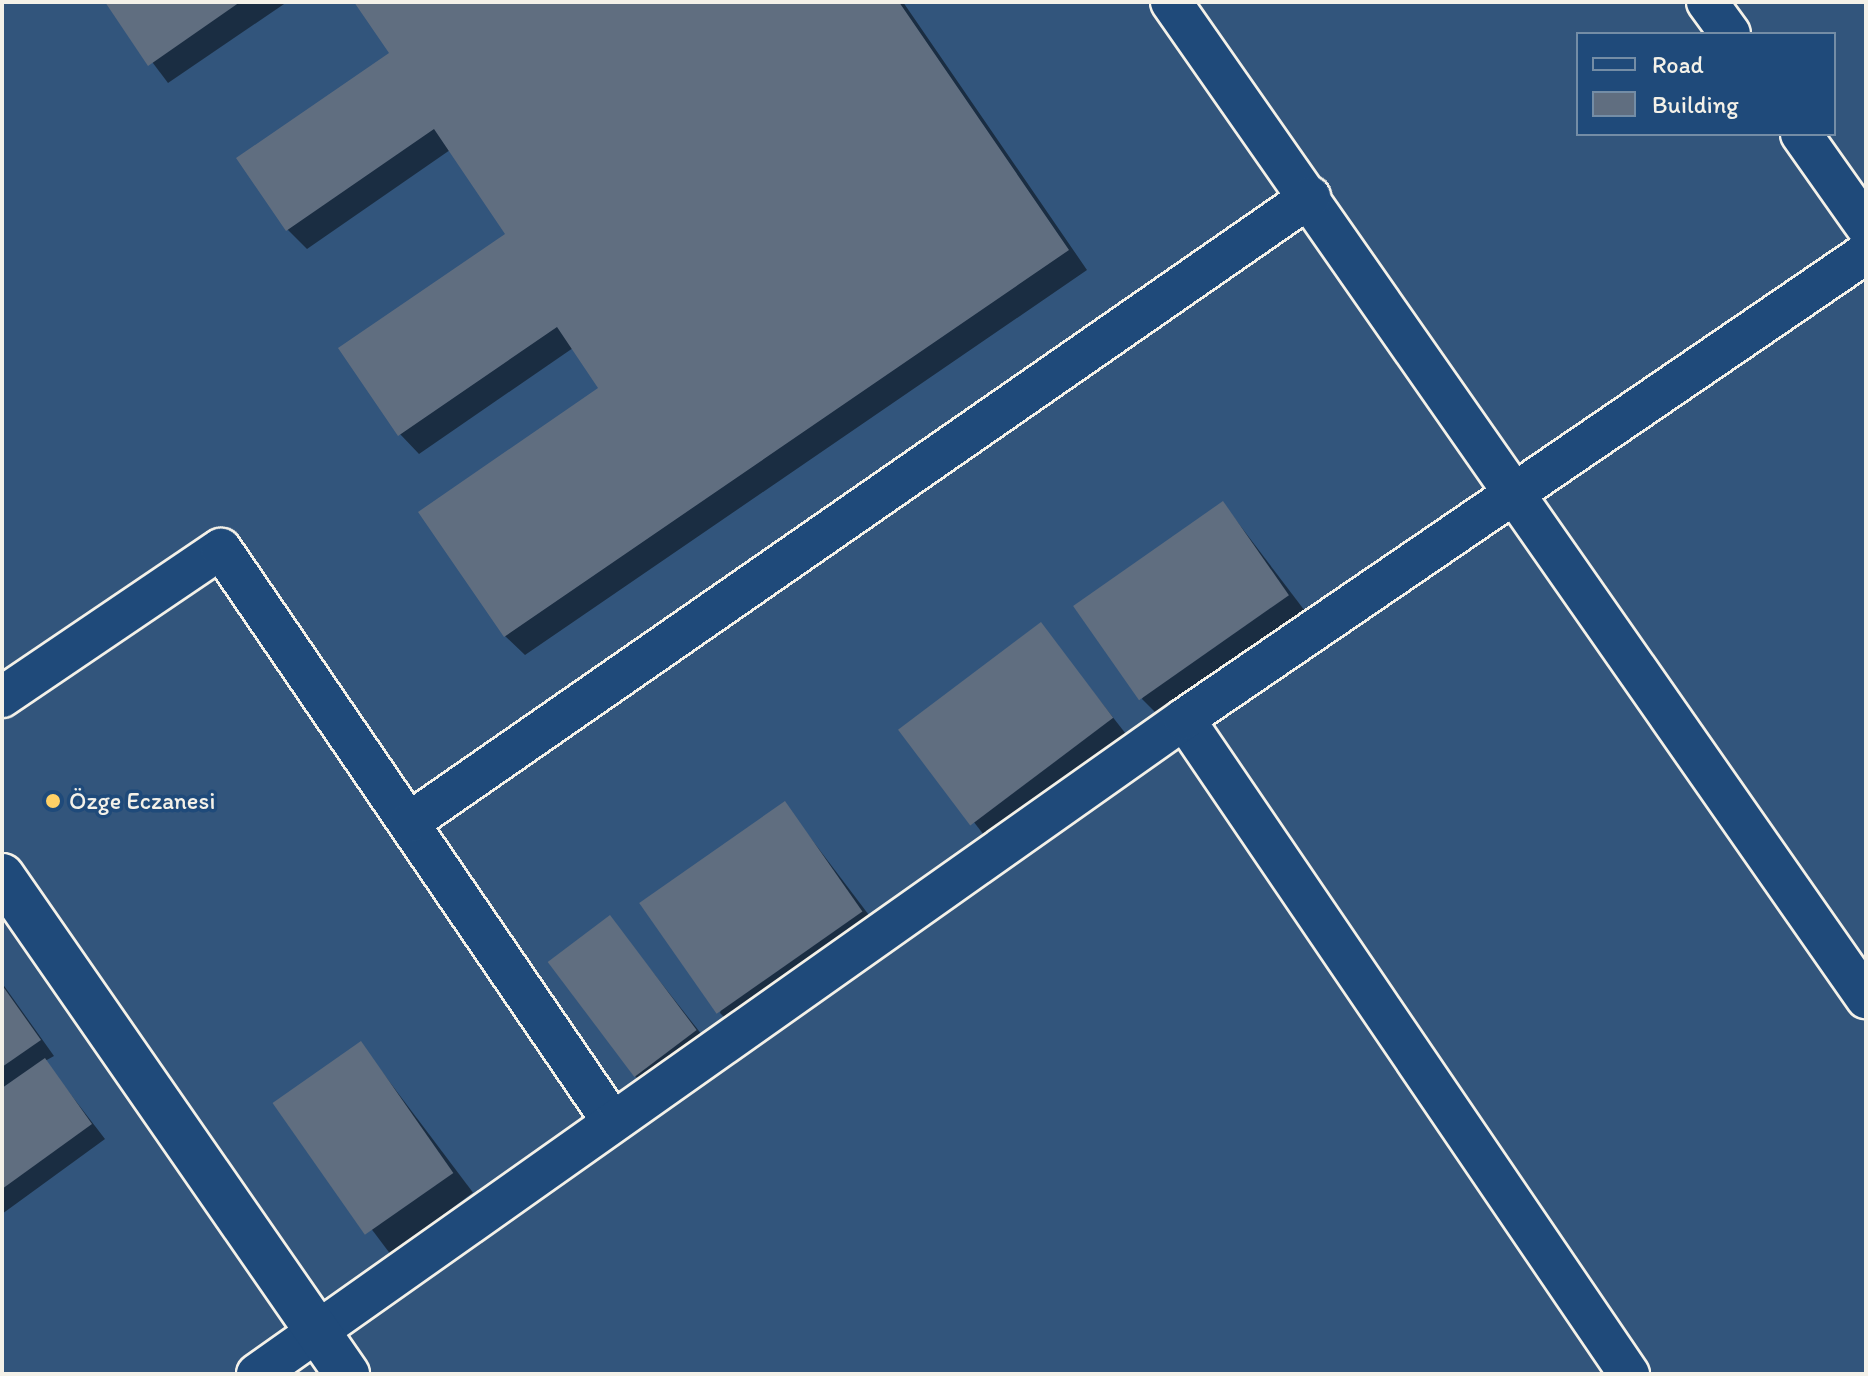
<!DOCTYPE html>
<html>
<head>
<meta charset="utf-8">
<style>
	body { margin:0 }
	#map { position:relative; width:1868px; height:1376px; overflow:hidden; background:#32557c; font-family:Itim,sans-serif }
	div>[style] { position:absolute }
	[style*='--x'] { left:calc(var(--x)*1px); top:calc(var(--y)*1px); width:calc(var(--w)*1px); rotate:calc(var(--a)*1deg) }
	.shadow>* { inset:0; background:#0007; transform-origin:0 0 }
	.building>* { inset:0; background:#606e80; transform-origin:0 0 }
	.roads { filter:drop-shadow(2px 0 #f4f1e8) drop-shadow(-2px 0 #f4f1e8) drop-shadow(0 2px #f4f1e8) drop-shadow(0 -2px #f4f1e8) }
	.minor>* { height:40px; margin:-20px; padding:0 20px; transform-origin:20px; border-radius:20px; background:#1f4a7a }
	.major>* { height:44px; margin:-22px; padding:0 22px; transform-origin:22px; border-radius:22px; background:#1f4a7a }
	.dots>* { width:22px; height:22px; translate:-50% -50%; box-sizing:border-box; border:4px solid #1f4a7a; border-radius:50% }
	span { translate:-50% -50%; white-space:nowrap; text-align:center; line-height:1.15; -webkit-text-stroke:7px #1f4a7a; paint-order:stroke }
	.poi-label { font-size:24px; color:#f4f1e8 }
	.left { translate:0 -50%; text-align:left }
	.frame { position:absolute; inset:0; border:4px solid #f4f1e8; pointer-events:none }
	.legend { position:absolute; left:1576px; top:32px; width:260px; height:104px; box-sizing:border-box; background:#1f4a7a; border:2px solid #748da6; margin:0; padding:10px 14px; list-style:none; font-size:24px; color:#f4f1e8 }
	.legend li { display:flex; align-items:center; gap:16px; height:40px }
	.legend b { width:40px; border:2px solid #748da6 }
</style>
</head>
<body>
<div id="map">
	<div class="shadow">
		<div style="clip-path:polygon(107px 2px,287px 2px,168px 83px)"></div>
		<div style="clip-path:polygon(356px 2px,903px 2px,1087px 270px,525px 655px,505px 636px,601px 389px,573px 348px,419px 454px,400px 434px,508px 234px,450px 150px,307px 249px,287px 229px,391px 53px)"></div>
		<div style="clip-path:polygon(1223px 503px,1308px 615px,1161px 718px,1142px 699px)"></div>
		<div style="left:1040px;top:624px;width:145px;height:174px;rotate:52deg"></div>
		<div style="clip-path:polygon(784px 803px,881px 931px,739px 1032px,720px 1013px)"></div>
		<div style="clip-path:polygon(610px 918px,710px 1045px,650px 1090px,635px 1076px)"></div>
		<div style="clip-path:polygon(2px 983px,54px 1056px,45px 1061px,105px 1139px,2px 1214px)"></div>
		<div style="left:361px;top:1044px;width:186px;height:103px;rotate:53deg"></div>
	</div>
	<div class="building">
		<div style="clip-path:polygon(105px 2px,240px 2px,148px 66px)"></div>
		<div style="clip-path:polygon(354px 2px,899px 2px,1069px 250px,504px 637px,418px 512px,598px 388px,557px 327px,398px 436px,338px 348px,505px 234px,434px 129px,286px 231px,236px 158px,389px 53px)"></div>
		<div style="left:1223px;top:501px;width:115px;height:183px;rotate:55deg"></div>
		<div style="left:1041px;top:622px;width:120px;height:179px;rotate:53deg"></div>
		<div style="left:785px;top:801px;width:135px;height:178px;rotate:55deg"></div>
		<div style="left:610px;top:915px;width:144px;height:78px;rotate:53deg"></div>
		<div style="clip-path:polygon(2px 985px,41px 1040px,2px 1067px)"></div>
		<div style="left:361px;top:1041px;width:161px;height:108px;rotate:55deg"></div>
		<div style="clip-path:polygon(45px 1058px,92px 1124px,2px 1189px,2px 1088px)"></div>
	</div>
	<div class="roads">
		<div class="minor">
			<div style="--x:1171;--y:2;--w:1215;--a:55.09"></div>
			<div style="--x:1707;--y:2;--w:39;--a:54"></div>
			<div style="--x:1801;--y:134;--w:113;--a:54.8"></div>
			<div style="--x:2;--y:697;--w:264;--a:-34.1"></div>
			<div style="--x:221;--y:549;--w:693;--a:55.64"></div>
			<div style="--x:1184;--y:719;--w:792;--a:55.81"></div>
			<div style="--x:410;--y:822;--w:1096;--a:-34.78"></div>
			<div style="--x:257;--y:1374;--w:1135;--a:-35.24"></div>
			<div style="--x:1184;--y:719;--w:826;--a:-34.34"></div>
		</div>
		<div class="major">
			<div style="--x:2;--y:876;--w:606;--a:55.29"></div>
		</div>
	</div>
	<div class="dots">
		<div style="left:53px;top:801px;background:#ffd166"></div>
	</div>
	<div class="poi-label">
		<span class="left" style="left:69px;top:801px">Özge Eczanesi</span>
	</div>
	<div class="frame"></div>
	<ul class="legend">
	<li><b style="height:10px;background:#1f4a7a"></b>Road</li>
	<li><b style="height:22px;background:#606e80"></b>Building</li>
	</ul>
</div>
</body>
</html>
